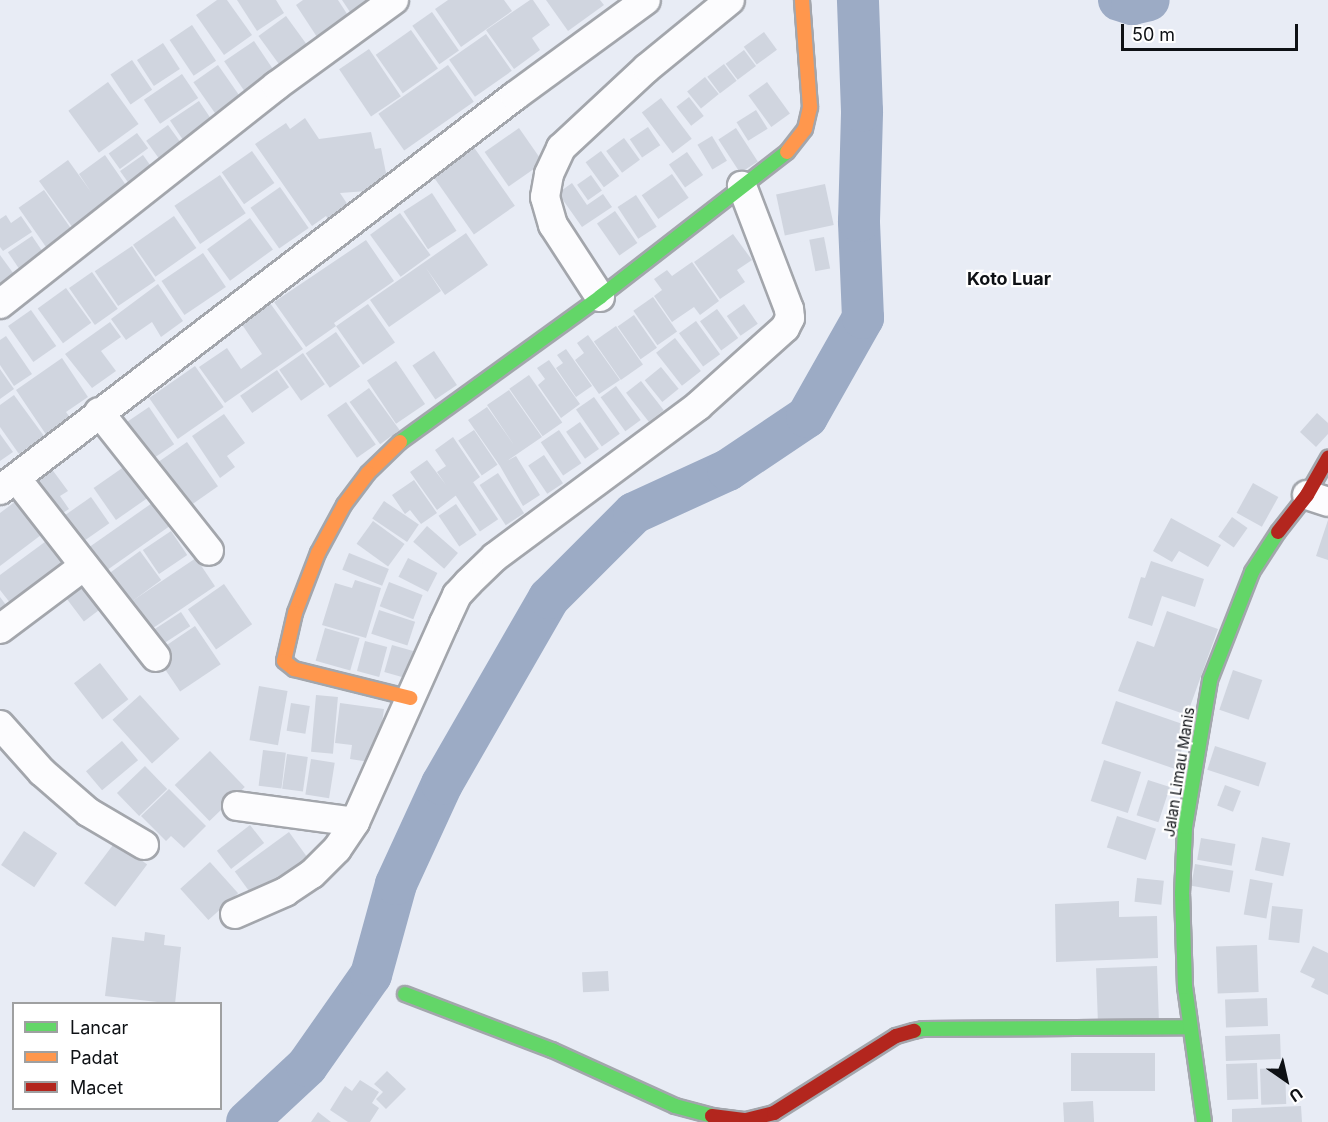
<!DOCTYPE html>
<html>
<head>
<meta charset="utf-8">
<style>
	body { margin:0 }
	#map { position:relative; width:1328px; height:1122px; overflow:hidden; background:#e8ecf5; font-family:Inter,sans-serif }
	div>[style] { position:absolute }
	[style*='--x'] { left:calc(var(--x)*1px); top:calc(var(--y)*1px); width:calc(var(--w)*1px); rotate:calc(var(--a)*1deg) }
	.river>* { height:42px; margin:-21px; padding:0 21px; transform-origin:21px; border-radius:21px; background:#9cabc5 }
	.building>* { inset:0; background:#d0d5df; transform-origin:0 0 }
	.roads { filter:drop-shadow(2px 0 #a3a6ac) drop-shadow(-2px 0 #a3a6ac) drop-shadow(0 2px #a3a6ac) drop-shadow(0 -2px #a3a6ac) }
	.street>* { height:28px; margin:-14px; padding:0 14px; transform-origin:14px; border-radius:14px; background:#fcfcfe }
	.fast>* { height:14px; margin:-7px; padding:0 7px; transform-origin:7px; border-radius:7px; background:#63d668 }
	.slow>* { height:14px; margin:-7px; padding:0 7px; transform-origin:7px; border-radius:7px; background:#ff974d }
	.jam>* { height:14px; margin:-7px; padding:0 7px; transform-origin:7px; border-radius:7px; background:#b3261e }
	span { translate:-50% -50%; white-space:nowrap; text-align:center; line-height:1.15; -webkit-text-stroke:4.5px #fff; paint-order:stroke }
	.street-label { font-size:15px; color:#0e1115 }
	.quarter-label { font-size:18px; color:#0e1115; font-weight:700 }
	.legend { position:absolute; left:12px; top:1002px; width:210px; height:108px; box-sizing:border-box; background:#fff; border:2px solid #9fa0a1; margin:0; padding:8px 10px; list-style:none; font-size:18px; color:#0e1115 }
	.legend li { display:flex; align-items:center; gap:12px; height:30px }
	.legend b { width:30px; border:2px solid #9fa0a1 }
	.north { position:absolute; left:1256px; top:1050px; width:60px; height:60px; -webkit-text-stroke:4px #fff; paint-order:stroke; rotate:146deg; font-size:16px; font-weight:700; line-height:24px; text-align:center; color:#0e1115 }
	.north::after { content:''; display:block; margin:auto; width:21px; height:27px; background:#0e1115; clip-path:polygon(50% 0,100% 100%,50% 72%,0 100%) }
	.scale { position:absolute; left:1121px; top:24px; width:177px; height:27px; box-sizing:border-box; border:3px solid #0e1115; border-top:0; padding-left:8px; font-size:18px; line-height:21px; white-space:nowrap; color:#0e1115; -webkit-text-stroke:4px #fff; paint-order:stroke }
</style>
</head>
<body>
<div id="map">
	<div class="river">
		<div style="--x:1119;--y:0;--w:14;--a:17"></div>
		<div style="--x:1132;--y:4;--w:17;--a:-13"></div>
		<div style="--x:247;--y:1122;--w:82;--a:-43"></div>
		<div style="--x:307;--y:1066;--w:111;--a:-54.9"></div>
		<div style="--x:371;--y:975;--w:94;--a:-74.6"></div>
		<div style="--x:396;--y:884;--w:110;--a:-65.3"></div>
		<div style="--x:442;--y:784;--w:215;--a:-60.1"></div>
		<div style="--x:549;--y:598;--w:120;--a:-45"></div>
		<div style="--x:634;--y:513;--w:103;--a:-24.6"></div>
		<div style="--x:728;--y:470;--w:95;--a:-33.9"></div>
		<div style="--x:807;--y:417;--w:114;--a:-60.5"></div>
		<div style="--x:863;--y:318;--w:97;--a:-92.4"></div>
		<div style="--x:859;--y:221;--w:110;--a:-88.4"></div>
		<div style="--x:862;--y:111;--w:111;--a:-92.1"></div>
	</div>
	<div class="building">
		<div style="clip-path:polygon(217px 0,227px 0,252px 35px,224px 55px,196px 15px)"></div>
		<div style="clip-path:polygon(237px 0,276px 0,284px 13px,257px 31px)"></div>
		<div style="clip-path:polygon(303px 0,338px 0,351px 20px,319px 40px,296px 5px)"></div>
		<div style="clip-path:polygon(342px 0,373px 0,352px 15px)"></div>
		<div style="clip-path:polygon(448px 0,504px 0,512px 11px,461px 47px,435px 9px)"></div>
		<div style="clip-path:polygon(530px 0,533px 0,550px 25px,532px 38px,540px 50px,514px 69px,486px 30px)"></div>
		<div style="clip-path:polygon(546px 0,600px 0,604px 5px,568px 31px)"></div>
		<div style="left:432px;top:12px;width:47px;height:24px;rotate:55deg"></div>
		<div style="left:286px;top:16px;width:39px;height:34px;rotate:54deg"></div>
		<div style="left:192px;top:25px;width:43px;height:27px;rotate:56deg"></div>
		<div style="left:411px;top:30px;width:47px;height:43px;rotate:55deg"></div>
		<div style="left:764px;top:32px;width:22px;height:25px;rotate:54deg"></div>
		<div style="left:486px;top:34px;width:45px;height:45px;rotate:55deg"></div>
		<div style="left:254px;top:41px;width:41px;height:36px;rotate:56deg"></div>
		<div style="left:163px;top:43px;width:31px;height:31px;rotate:57deg"></div>
		<div style="left:369px;top:49px;width:57px;height:36px;rotate:56deg"></div>
		<div style="left:744px;top:50px;width:20px;height:23px;rotate:53deg"></div>
		<div style="left:132px;top:60px;width:36px;height:26px;rotate:56deg"></div>
		<div style="left:724px;top:64px;width:21px;height:21px;rotate:53deg"></div>
		<div style="left:218px;top:65px;width:39px;height:30px;rotate:55deg"></div>
		<div style="left:448px;top:65px;width:45px;height:85px;rotate:55deg"></div>
		<div style="left:182px;top:74px;width:29px;height:46px;rotate:56deg"></div>
		<div style="left:705px;top:77px;width:22px;height:23px;rotate:51deg"></div>
		<div style="left:108px;top:82px;width:52px;height:49px;rotate:54deg"></div>
		<div style="left:767px;top:82px;width:39px;height:23px;rotate:54deg"></div>
		<div style="left:689px;top:97px;width:24px;height:16px;rotate:52deg"></div>
		<div style="left:661px;top:98px;width:51px;height:24px;rotate:53deg"></div>
		<div style="left:199px;top:101px;width:27px;height:35px;rotate:56deg"></div>
		<div style="left:756px;top:110px;width:22px;height:23px;rotate:58deg"></div>
		<div style="clip-path:polygon(305px 118px,319px 139px,371px 132px,375px 149px,381px 148px,387px 178px,379px 179px,381px 190px,340px 193px,352px 211px,332px 225px,326px 216px,312px 226px,255px 144px,286px 123px,290px 129px)"></div>
		<div style="left:168px;top:125px;width:32px;height:27px;rotate:54deg"></div>
		<div style="left:648px;top:127px;width:22px;height:22px;rotate:56deg"></div>
		<div style="left:519px;top:128px;width:42px;height:42px;rotate:55deg"></div>
		<div style="left:736px;top:128px;width:40px;height:21px;rotate:57deg"></div>
		<div style="left:137px;top:133px;width:19px;height:35px;rotate:54deg"></div>
		<div style="left:712px;top:136px;width:29px;height:17px;rotate:59deg"></div>
		<div style="left:624px;top:138px;width:27px;height:22px;rotate:54deg"></div>
		<div style="left:473px;top:146px;width:73px;height:50px;rotate:55deg"></div>
		<div style="left:252px;top:151px;width:39px;height:37px;rotate:55deg"></div>
		<div style="left:601px;top:151px;width:31px;height:19px;rotate:54deg"></div>
		<div style="left:687px;top:152px;width:28px;height:22px;rotate:55deg"></div>
		<div style="clip-path:polygon(105px 155px,130px 191px,78px 235px,39px 181px,68px 160px,91px 192px,79px 174px)"></div>
		<div style="left:143px;top:155px;width:19px;height:28px;rotate:55deg"></div>
		<div style="left:672px;top:174px;width:29px;height:37px;rotate:55deg"></div>
		<div style="left:220px;top:175px;width:46px;height:55px;rotate:56deg"></div>
		<div style="left:591px;top:175px;width:19px;height:17px;rotate:55deg"></div>
		<div style="clip-path:polygon(572px 183px,587px 205px,603px 194px,612px 207px,582px 227px,558px 193px)"></div>
		<div style="left:825px;top:184px;width:42px;height:50px;rotate:78deg"></div>
		<div style="left:280px;top:187px;width:50px;height:36px;rotate:55deg"></div>
		<div style="left:44px;top:190px;width:50px;height:31px;rotate:55deg"></div>
		<div style="left:432px;top:193px;width:45px;height:34px;rotate:57deg"></div>
		<div style="left:636px;top:195px;width:38px;height:22px;rotate:57deg"></div>
		<div style="left:615px;top:211px;width:39px;height:22px;rotate:55deg"></div>
		<div style="left:400px;top:213px;width:52px;height:37px;rotate:54deg"></div>
		<div style="clip-path:polygon(6px 215px,11px 223px,21px 216px,32px 232px,3px 251px,0 247px,0 219px)"></div>
		<div style="left:174px;top:216px;width:39px;height:50px;rotate:55deg"></div>
		<div style="left:250px;top:218px;width:39px;height:53px;rotate:54deg"></div>
		<div style="clip-path:polygon(466px 233px,488px 265px,445px 295px,426px 268px,441px 291px,389px 327px,370px 300px)"></div>
		<div style="clip-path:polygon(733px 234px,752px 260px,737px 270px,745px 282px,720px 299px,694px 262px)"></div>
		<div style="left:32px;top:236px;width:23px;height:29px;rotate:56deg"></div>
		<div style="left:824px;top:237px;width:32px;height:15px;rotate:79deg"></div>
		<div style="clip-path:polygon(366px 240px,394px 281px,334px 323px,336px 326px,306px 347px,274px 302px)"></div>
		<div style="left:132px;top:246px;width:42px;height:45px;rotate:56deg"></div>
		<div style="left:203px;top:253px;width:41px;height:50px;rotate:56deg"></div>
		<div style="clip-path:polygon(0 255px,16px 277px,0 288px)"></div>
		<div style="clip-path:polygon(692px 262px,719px 301px,700px 315px,694px 307px,672px 322px,654px 296px,662px 290px,654px 279px,667px 270px,672px 276px)"></div>
		<div style="left:92px;top:272px;width:45px;height:28px;rotate:55deg"></div>
		<div style="clip-path:polygon(158px 284px,183px 321px,161px 337px,152px 322px,126px 340px,111px 319px)"></div>
		<div style="left:66px;top:288px;width:43px;height:35px;rotate:54deg"></div>
		<div style="left:653px;top:297px;width:42px;height:24px;rotate:55deg"></div>
		<div style="clip-path:polygon(270px 303px,303px 349px,225px 403px,199px 367px,227px 348px,241px 369px,262px 354px,241px 323px)"></div>
		<div style="left:368px;top:304px;width:47px;height:39px;rotate:55deg"></div>
		<div style="left:744px;top:304px;width:24px;height:21px;rotate:55deg"></div>
		<div style="left:717px;top:309px;width:36px;height:21px;rotate:54deg"></div>
		<div style="left:31px;top:310px;width:44px;height:28px;rotate:55deg"></div>
		<div style="left:634px;top:315px;width:40px;height:20px;rotate:55deg"></div>
		<div style="left:696px;top:321px;width:41px;height:21px;rotate:54deg"></div>
		<div style="clip-path:polygon(110px 322px,121px 337px,101px 351px,116px 371px,92px 388px,65px 354px)"></div>
		<div style="left:616px;top:326px;width:47px;height:27px;rotate:55deg"></div>
		<div style="left:336px;top:332px;width:42px;height:37px;rotate:55deg"></div>
		<div style="clip-path:polygon(588px 335px,620px 380px,599px 394px,575px 360px,584px 353px,577px 343px)"></div>
		<div style="clip-path:polygon(6px 336px,32px 374px,14px 386px,0 365px,0 340px)"></div>
		<div style="left:675px;top:338px;width:42px;height:24px;rotate:52deg"></div>
		<div style="clip-path:polygon(566px 349px,592px 386px,576px 397px,556px 368px,563px 363px,557px 355px)"></div>
		<div style="left:434px;top:351px;width:41px;height:26px;rotate:56deg"></div>
		<div style="left:303px;top:353px;width:38px;height:29px;rotate:55deg"></div>
		<div style="clip-path:polygon(62px 358px,88px 397px,66px 412px,71px 419px,47px 436px,16px 390px)"></div>
		<div style="clip-path:polygon(549px 360px,580px 404px,561px 418px,538px 385px,545px 379px,537px 368px)"></div>
		<div style="left:396px;top:361px;width:52px;height:35px;rotate:56deg"></div>
		<div style="left:195px;top:366px;width:50px;height:56px;rotate:55deg"></div>
		<div style="left:661px;top:367px;width:28px;height:21px;rotate:51deg"></div>
		<div style="clip-path:polygon(0 369px,14px 389px,0 399px)"></div>
		<div style="left:277px;top:370px;width:21px;height:45px;rotate:55deg"></div>
		<div style="left:529px;top:375px;width:58px;height:24px;rotate:55deg"></div>
		<div style="left:641px;top:381px;width:37px;height:19px;rotate:52deg"></div>
		<div style="left:616px;top:386px;width:42px;height:19px;rotate:54deg"></div>
		<div style="left:369px;top:388px;width:52px;height:24px;rotate:54deg"></div>
		<div style="clip-path:polygon(509px 390px,542px 437px,507px 461px,516px 456px,540px 495px,523px 506px,500px 466px,468px 420px,487px 407px,514px 445px,487px 405px)"></div>
		<div style="clip-path:polygon(14px 395px,44px 436px,19px 454px,0 427px,0 405px)"></div>
		<div style="left:594px;top:397px;width:45px;height:22px;rotate:55deg"></div>
		<div style="left:346px;top:402px;width:52px;height:23px;rotate:55deg"></div>
		<div style="left:149px;top:407px;width:45px;height:36px;rotate:56deg"></div>
		<div style="clip-path:polygon(1317px 413px,1328px 423px,1328px 434px,1316px 447px,1300px 432px)"></div>
		<div style="clip-path:polygon(224px 414px,245px 443px,227px 456px,235px 467px,220px 478px,192px 436px)"></div>
		<div style="left:580px;top:422px;width:33px;height:17px;rotate:55deg"></div>
		<div style="left:474px;top:430px;width:42px;height:19px;rotate:56deg"></div>
		<div style="left:559px;top:430px;width:40px;height:22px;rotate:56deg"></div>
		<div style="clip-path:polygon(0 434px,13px 452px,0 461px)"></div>
		<div style="clip-path:polygon(453px 437px,480px 477px,437px 510px,410px 472px,427px 460px,446px 485px,437px 472px,446px 466px,435px 450px)"></div>
		<div style="left:187px;top:442px;width:54px;height:42px;rotate:55deg"></div>
		<div style="left:544px;top:455px;width:34px;height:19px;rotate:56deg"></div>
		<div style="left:128px;top:464px;width:39px;height:42px;rotate:55deg"></div>
		<div style="clip-path:polygon(51px 468px,68px 491px,60px 496px,69px 509px,55px 518px,30px 484px)"></div>
		<div style="left:498px;top:473px;width:48px;height:22px;rotate:57deg"></div>
		<div style="clip-path:polygon(414px 480px,437px 513px,421px 524px,410px 510px,405px 514px,392px 495px)"></div>
		<div style="left:473px;top:482px;width:45px;height:22px;rotate:56deg"></div>
		<div style="left:1253px;top:483px;width:29px;height:34px;rotate:29deg"></div>
		<div style="clip-path:polygon(24px 495px,49px 529px,0 566px,0 513px)"></div>
		<div style="left:91px;top:497px;width:32px;height:42px;rotate:55deg"></div>
		<div style="left:155px;top:501px;width:29px;height:87px;rotate:55deg"></div>
		<div style="left:384px;top:501px;width:42px;height:21px;rotate:34deg"></div>
		<div style="left:456px;top:504px;width:37px;height:21px;rotate:56deg"></div>
		<div style="left:1232px;top:517px;width:19px;height:24px;rotate:35deg"></div>
		<div style="clip-path:polygon(1171px 518px,1221px 545px,1208px 567px,1179px 551px,1172px 562px,1153px 551px)"></div>
		<div style="clip-path:polygon(1328px 520px,1328px 560px,1316px 556px)"></div>
		<div style="left:373px;top:521px;width:39px;height:28px;rotate:36deg"></div>
		<div style="left:427px;top:526px;width:41px;height:21px;rotate:41deg"></div>
		<div style="left:171px;top:531px;width:29px;height:34px;rotate:56deg"></div>
		<div style="clip-path:polygon(53px 536px,70px 559px,11px 604px,0 590px,0 575px)"></div>
		<div style="left:140px;top:551px;width:36px;height:46px;rotate:54deg"></div>
		<div style="left:349px;top:553px;width:43px;height:18px;rotate:22deg"></div>
		<div style="left:196px;top:558px;width:34px;height:85px;rotate:56deg"></div>
		<div style="left:408px;top:558px;width:33px;height:21px;rotate:27deg"></div>
		<div style="clip-path:polygon(1151px 561px,1204px 579px,1195px 607px,1162px 596px,1152px 626px,1128px 618px,1141px 577px,1145px 578px)"></div>
		<div style="clip-path:polygon(355px 580px,381px 588px,366px 638px,322px 625px,335px 583px,352px 588px)"></div>
		<div style="left:86px;top:581px;width:31px;height:26px;rotate:53deg"></div>
		<div style="left:389px;top:582px;width:36px;height:26px;rotate:21deg"></div>
		<div style="left:224px;top:584px;width:49px;height:44px;rotate:55deg"></div>
		<div style="clip-path:polygon(0 597px,6px 605px,0 610px)"></div>
		<div style="left:379px;top:610px;width:38px;height:25px;rotate:18deg"></div>
		<div style="clip-path:polygon(1167px 611px,1218px 629px,1187px 715px,1118px 691px,1137px 641px,1154px 647px)"></div>
		<div style="left:181px;top:612px;width:17px;height:39px;rotate:57deg"></div>
		<div style="left:195px;top:626px;width:46px;height:49px;rotate:56deg"></div>
		<div style="left:325px;top:628px;width:36px;height:34px;rotate:16deg"></div>
		<div style="left:365px;top:641px;width:23px;height:31px;rotate:15deg"></div>
		<div style="left:392px;top:645px;width:22px;height:28px;rotate:16deg"></div>
		<div style="left:100px;top:663px;width:46px;height:33px;rotate:52deg"></div>
		<div style="left:1233px;top:670px;width:31px;height:42px;rotate:19deg"></div>
		<div style="left:259px;top:686px;width:29px;height:55px;rotate:10deg"></div>
		<div style="left:140px;top:695px;width:59px;height:37px;rotate:48deg"></div>
		<div style="left:316px;top:695px;width:22px;height:57px;rotate:5deg"></div>
		<div style="left:1116px;top:701px;width:78px;height:45px;rotate:19deg"></div>
		<div style="left:291px;top:703px;width:19px;height:28px;rotate:9deg"></div>
		<div style="clip-path:polygon(340px 703px,384px 709px,376px 763px,350px 759px,352px 745px,335px 743px)"></div>
		<div style="left:122px;top:741px;width:25px;height:47px;rotate:50deg"></div>
		<div style="left:1215px;top:746px;width:54px;height:25px;rotate:18deg"></div>
		<div style="left:263px;top:750px;width:23px;height:36px;rotate:7deg"></div>
		<div style="left:210px;top:751px;width:50px;height:49px;rotate:46deg"></div>
		<div style="left:287px;top:754px;width:21px;height:35px;rotate:8deg"></div>
		<div style="left:311px;top:759px;width:24px;height:36px;rotate:9deg"></div>
		<div style="left:1104px;top:760px;width:39px;height:43px;rotate:18deg"></div>
		<div style="left:145px;top:766px;width:32px;height:39px;rotate:46deg"></div>
		<div style="left:1148px;top:780px;width:23px;height:37px;rotate:18deg"></div>
		<div style="left:1225px;top:785px;width:17px;height:22px;rotate:21deg"></div>
		<div style="clip-path:polygon(169px 789px,206px 826px,184px 848px,171px 836px,166px 841px,141px 816px)"></div>
		<div style="left:1117px;top:816px;width:41px;height:33px;rotate:18deg"></div>
		<div style="left:250px;top:825px;width:23px;height:42px;rotate:52deg"></div>
		<div style="left:24px;top:831px;width:40px;height:41px;rotate:34deg"></div>
		<div style="left:289px;top:832px;width:32px;height:67px;rotate:54deg"></div>
		<div style="left:1262px;top:837px;width:29px;height:34px;rotate:12deg"></div>
		<div style="left:1201px;top:838px;width:35px;height:22px;rotate:10deg"></div>
		<div style="left:116px;top:841px;width:39px;height:53px;rotate:37deg"></div>
		<div style="left:210px;top:862px;width:42px;height:40px;rotate:48deg"></div>
		<div style="left:1195px;top:864px;width:39px;height:22px;rotate:10deg"></div>
		<div style="left:1137px;top:878px;width:27px;height:24px;rotate:6deg"></div>
		<div style="left:1250px;top:879px;width:23px;height:36px;rotate:10deg"></div>
		<div style="clip-path:polygon(1119px 901px,1119px 917px,1157px 916px,1158px 958px,1056px 962px,1055px 904px)"></div>
		<div style="left:1272px;top:906px;width:31px;height:34px;rotate:6deg"></div>
		<div style="clip-path:polygon(145px 932px,165px 935px,164px 945px,181px 947px,175px 1004px,105px 996px,112px 937px,144px 941px)"></div>
		<div style="left:1257px;top:945px;width:47px;height:41px;rotate:88deg"></div>
		<div style="clip-path:polygon(1313px 946px,1328px 953px,1328px 995px,1311px 987px,1315px 979px,1300px 972px)"></div>
		<div style="left:1157px;top:966px;width:53px;height:61px;rotate:88deg"></div>
		<div style="left:608px;top:971px;width:20px;height:26px;rotate:87deg"></div>
		<div style="left:1267px;top:998px;width:28px;height:42px;rotate:88deg"></div>
		<div style="left:1280px;top:1034px;width:25px;height:55px;rotate:88deg"></div>
		<div style="left:1071px;top:1053px;width:84px;height:38px"></div>
		<div style="left:1257px;top:1063px;width:36px;height:31px;rotate:88deg"></div>
		<div style="left:1285px;top:1068px;width:36px;height:25px;rotate:88deg"></div>
		<div style="clip-path:polygon(387px 1071px,406px 1089px,386px 1109px,376px 1099px,383px 1092px,374px 1084px)"></div>
		<div style="clip-path:polygon(360px 1080px,379px 1092px,372px 1103px,379px 1108px,370px 1122px,348px 1122px,330px 1110px,345px 1086px,352px 1091px)"></div>
		<div style="left:1093px;top:1101px;width:21px;height:30px;rotate:87deg"></div>
		<div style="clip-path:polygon(1301px 1106px,1302px 1122px,1232px 1122px,1232px 1109px)"></div>
		<div style="clip-path:polygon(318px 1112px,331px 1122px,311px 1122px)"></div>
	</div>
	<div class="roads">
		<div class="street">
			<div style="--x:600;--y:297;--w:86;--a:-123.1"></div>
			<div style="--x:553;--y:225;--w:29;--a:-106"></div>
			<div style="--x:545;--y:197;--w:23;--a:-80"></div>
			<div style="--x:549;--y:174;--w:29;--a:-65"></div>
			<div style="--x:561;--y:148;--w:117;--a:-42.9"></div>
			<div style="--x:647;--y:68;--w:107;--a:-39.3"></div>
			<div style="--x:0;--y:304;--w:352;--a:-38.3"></div>
			<div style="--x:276;--y:86;--w:146;--a:-36.1"></div>
			<div style="--x:99;--y:412;--w:177;--a:51.6"></div>
			<div style="--x:16;--y:478;--w:227;--a:52"></div>
			<div style="--x:0;--y:490;--w:648;--a:-37.42"></div>
			<div style="--x:515;--y:96;--w:162;--a:-36.2"></div>
			<div style="--x:1307;--y:495;--w:22;--a:18"></div>
			<div style="--x:0;--y:629;--w:105;--a:-36.9"></div>
			<div style="--x:0;--y:725;--w:63;--a:48.2"></div>
			<div style="--x:42;--y:772;--w:61;--a:41"></div>
			<div style="--x:88;--y:812;--w:65;--a:30.5"></div>
			<div style="--x:237;--y:806;--w:119;--a:7.7"></div>
			<div style="--x:235;--y:914;--w:55;--a:-23.7"></div>
			<div style="--x:285;--y:892;--w:32;--a:-34"></div>
			<div style="--x:312;--y:874;--w:35;--a:-45"></div>
			<div style="--x:337;--y:849;--w:32;--a:-56"></div>
			<div style="--x:355;--y:822;--w:218;--a:-65.9"></div>
			<div style="--x:444;--y:623;--w:31;--a:-65"></div>
			<div style="--x:457;--y:595;--w:16;--a:-47"></div>
			<div style="--x:468;--y:583;--w:37;--a:-44"></div>
			<div style="--x:495;--y:557;--w:253;--a:-36.6"></div>
			<div style="--x:698;--y:406;--w:117;--a:-41.9"></div>
			<div style="--x:785;--y:328;--w:11;--a:-63"></div>
			<div style="--x:790;--y:318;--w:9;--a:-96"></div>
			<div style="--x:789;--y:309;--w:132;--a:-110.9"></div>
		</div>
		<div class="fast">
			<div style="--x:400;--y:442;--w:247;--a:-35.9"></div>
			<div style="--x:600;--y:297;--w:237;--a:-37.8"></div>
			<div style="--x:405;--y:994;--w:157;--a:20.9"></div>
			<div style="--x:552;--y:1050;--w:135;--a:24.5"></div>
			<div style="--x:675;--y:1106;--w:38;--a:15"></div>
			<div style="--x:914;--y:1031;--w:9;--a:-13"></div>
			<div style="--x:923;--y:1029;--w:267;--a:-0.4"></div>
			<div style="--x:1204;--y:1122;--w:136;--a:-98"></div>
			<div style="--x:1185;--y:987;--w:93;--a:-91.8"></div>
			<div style="--x:1182;--y:894;--w:67;--a:-87.4"></div>
			<div style="--x:1185;--y:827;--w:149;--a:-80.3"></div>
			<div style="--x:1210;--y:680;--w:116;--a:-68.7"></div>
			<div style="--x:1252;--y:572;--w:48;--a:-57"></div>
		</div>
		<div class="slow">
			<div style="--x:787;--y:152;--w:29;--a:-52"></div>
			<div style="--x:805;--y:129;--w:23;--a:-77"></div>
			<div style="--x:810;--y:107;--w:107;--a:-94.3"></div>
			<div style="--x:400;--y:442;--w:45;--a:135.9"></div>
			<div style="--x:368;--y:473;--w:40;--a:127"></div>
			<div style="--x:344;--y:505;--w:55;--a:118.4"></div>
			<div style="--x:318;--y:553;--w:64;--a:111"></div>
			<div style="--x:295;--y:613;--w:49;--a:102.9"></div>
			<div style="--x:284;--y:661;--w:13;--a:39"></div>
			<div style="--x:294;--y:669;--w:120;--a:14"></div>
		</div>
		<div class="jam">
			<div style="--x:1278;--y:532;--w:47;--a:-51.9"></div>
			<div style="--x:1307;--y:495;--w:43;--a:-60.4"></div>
			<div style="--x:712;--y:1116;--w:34;--a:7"></div>
			<div style="--x:746;--y:1120;--w:29;--a:-14"></div>
			<div style="--x:774;--y:1113;--w:144;--a:-32.3"></div>
			<div style="--x:896;--y:1036;--w:19;--a:-16"></div>
		</div>
	</div>
	<div class="street-label">
		<span style="left:1179px;top:772px;rotate:-81deg">Jalan Limau Manis</span>
	</div>
	<div class="quarter-label">
		<span style="left:1009px;top:279px">Koto Luar</span>
	</div>
	<ul class="legend">
	<li><b style="height:8px;background:#63d668"></b>Lancar</li>
	<li><b style="height:8px;background:#ff974d"></b>Padat</li>
	<li><b style="height:8px;background:#b3261e"></b>Macet</li>
	</ul>
	<div class="north">U</div>
	<div class="scale">50 m</div>
</div>
</body>
</html>
